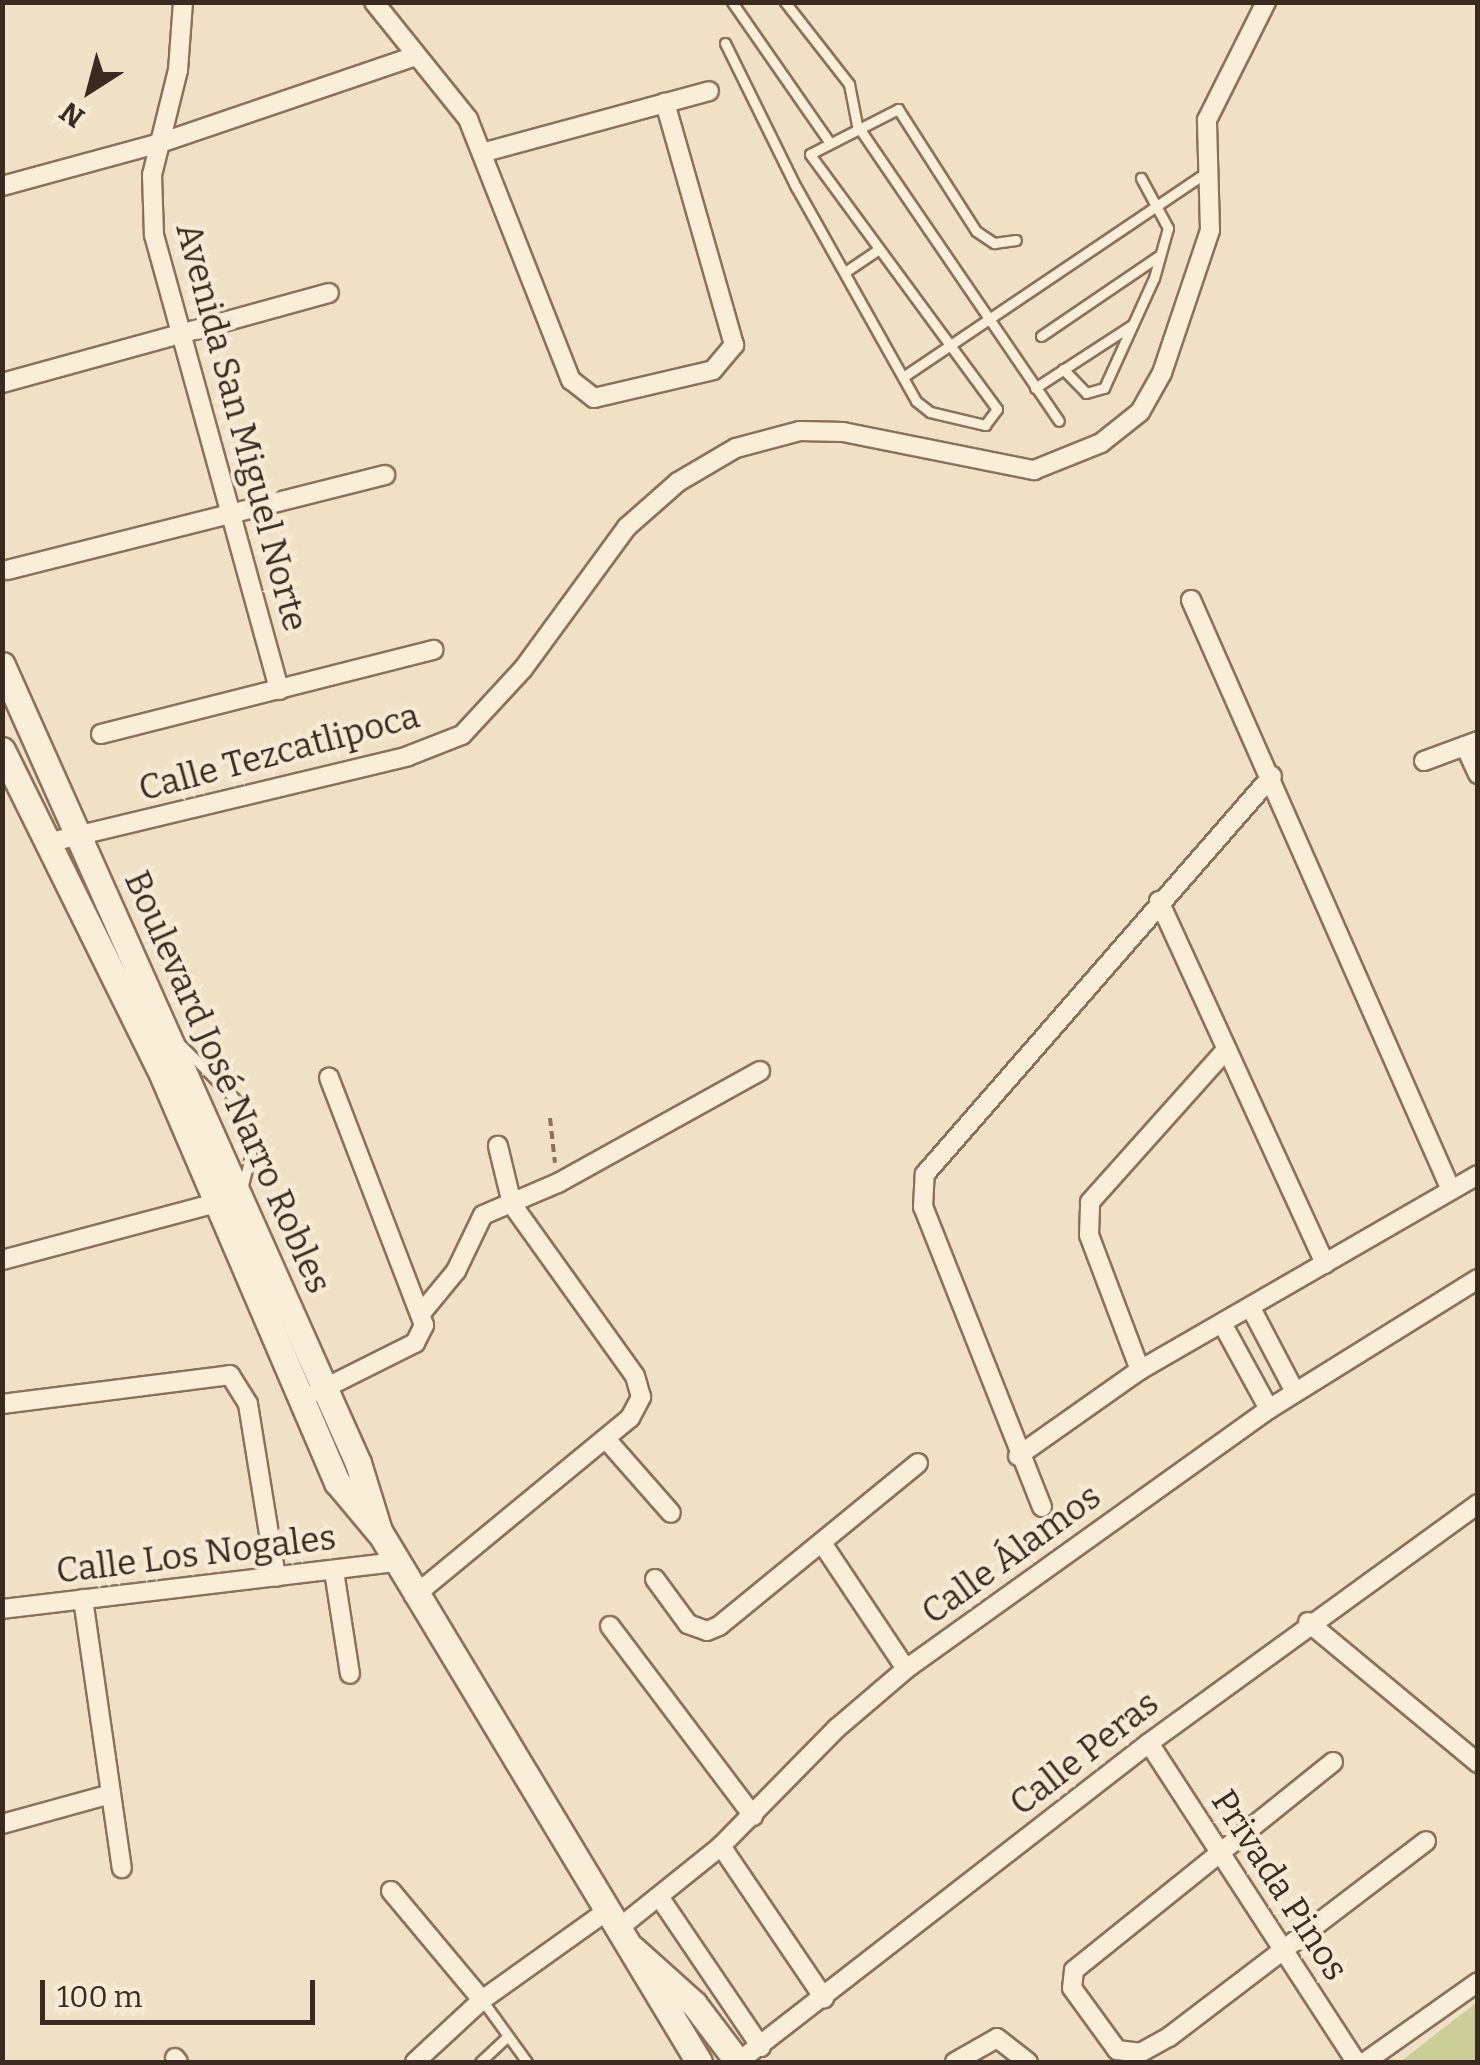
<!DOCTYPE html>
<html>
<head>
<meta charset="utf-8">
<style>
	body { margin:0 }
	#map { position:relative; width:1480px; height:2065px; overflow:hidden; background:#f0e0c5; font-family:Bitter,serif }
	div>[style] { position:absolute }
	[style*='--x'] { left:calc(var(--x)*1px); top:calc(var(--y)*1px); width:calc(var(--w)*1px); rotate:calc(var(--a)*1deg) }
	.green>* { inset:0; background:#ccce98 }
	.path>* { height:4px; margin-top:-2px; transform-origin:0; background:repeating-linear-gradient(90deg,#8c715a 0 8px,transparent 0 13px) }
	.roads { filter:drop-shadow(2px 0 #8c715a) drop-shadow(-2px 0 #8c715a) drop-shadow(0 2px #8c715a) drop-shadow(0 -2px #8c715a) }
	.lane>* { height:9px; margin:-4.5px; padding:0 4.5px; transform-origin:4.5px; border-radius:4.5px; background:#faeed9 }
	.street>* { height:18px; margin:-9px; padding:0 9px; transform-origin:9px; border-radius:9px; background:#faeed9 }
	.secondary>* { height:25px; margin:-12.5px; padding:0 12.5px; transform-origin:12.5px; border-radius:12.5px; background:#faeed9 }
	span { translate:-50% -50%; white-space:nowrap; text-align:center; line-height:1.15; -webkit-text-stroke:8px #f7ead5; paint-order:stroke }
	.street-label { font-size:35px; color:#3b2a1f }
	.frame { position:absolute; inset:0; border:5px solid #3b2a1f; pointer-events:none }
	.north { position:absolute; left:40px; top:40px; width:100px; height:100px; -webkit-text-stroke:8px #f7ead5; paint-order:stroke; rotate:216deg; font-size:28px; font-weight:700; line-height:40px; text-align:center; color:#3b2a1f }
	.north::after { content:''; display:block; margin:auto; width:35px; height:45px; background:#3b2a1f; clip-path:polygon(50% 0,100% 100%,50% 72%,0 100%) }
	.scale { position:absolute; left:40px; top:1980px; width:275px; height:45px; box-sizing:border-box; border:5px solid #3b2a1f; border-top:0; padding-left:12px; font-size:30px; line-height:35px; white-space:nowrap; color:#3b2a1f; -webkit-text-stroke:8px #f7ead5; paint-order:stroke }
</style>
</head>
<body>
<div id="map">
	<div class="green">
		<div style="clip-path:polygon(1477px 2002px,1477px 2062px,1400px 2062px)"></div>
	</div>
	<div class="path">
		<div style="--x:550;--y:1118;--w:45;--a:83.7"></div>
	</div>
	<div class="roads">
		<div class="lane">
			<div style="--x:732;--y:2;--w:168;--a:55.2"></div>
			<div style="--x:785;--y:2;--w:104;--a:52"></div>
			<div style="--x:849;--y:84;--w:42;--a:79"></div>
			<div style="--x:857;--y:125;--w:358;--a:55.7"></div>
			<div style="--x:725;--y:43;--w:161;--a:63.8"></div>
			<div style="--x:796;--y:187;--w:245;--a:60.7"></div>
			<div style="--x:916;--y:401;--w:18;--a:38"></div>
			<div style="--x:930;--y:412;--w:57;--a:13.3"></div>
			<div style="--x:985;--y:425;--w:20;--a:-53"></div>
			<div style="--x:997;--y:409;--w:316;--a:-126.3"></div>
			<div style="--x:810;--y:154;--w:99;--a:-27.1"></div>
			<div style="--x:898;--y:109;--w:145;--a:57.4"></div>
			<div style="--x:976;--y:231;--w:22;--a:34"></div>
			<div style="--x:994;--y:243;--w:22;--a:-8"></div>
			<div style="--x:845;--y:272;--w:41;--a:-34.1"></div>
			<div style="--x:1041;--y:336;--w:144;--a:-34.2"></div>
			<div style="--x:1063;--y:369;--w:33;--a:46"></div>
			<div style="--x:1086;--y:393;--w:19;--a:-16"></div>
			<div style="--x:1104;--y:388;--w:121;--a:-65.6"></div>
			<div style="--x:1154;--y:278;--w:52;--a:-74.4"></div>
			<div style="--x:1168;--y:228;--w:57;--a:-118.4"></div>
			<div style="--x:903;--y:377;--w:367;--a:-34"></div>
			<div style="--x:1035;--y:388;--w:116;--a:-33"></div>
			<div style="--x:181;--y:1045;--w:88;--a:45"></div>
			<div style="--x:243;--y:1107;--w:43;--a:77.9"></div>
			<div style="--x:252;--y:1149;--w:38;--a:104"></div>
			<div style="--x:482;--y:2000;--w:77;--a:54"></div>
			<div style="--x:480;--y:2062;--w:38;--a:-43"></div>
		</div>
		<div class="street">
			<div style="--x:183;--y:2;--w:68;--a:94.2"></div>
			<div style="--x:178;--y:70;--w:108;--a:103.9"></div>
			<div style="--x:152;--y:175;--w:60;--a:88.1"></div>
			<div style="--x:154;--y:235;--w:472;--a:74.6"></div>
			<div style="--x:374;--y:2;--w:150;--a:51.2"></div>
			<div style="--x:468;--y:119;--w:281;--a:68.5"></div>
			<div style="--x:571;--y:380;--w:29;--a:38"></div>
			<div style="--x:594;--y:398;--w:122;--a:-13.2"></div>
			<div style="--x:713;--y:370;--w:33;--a:-50"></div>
			<div style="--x:734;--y:345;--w:252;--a:-105.9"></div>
			<div style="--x:485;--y:152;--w:232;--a:-15.2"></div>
			<div style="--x:2;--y:186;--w:161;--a:-15.2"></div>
			<div style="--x:157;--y:144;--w:273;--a:-18.8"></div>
			<div style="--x:2;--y:383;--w:339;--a:-15.4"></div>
			<div style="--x:7;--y:570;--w:390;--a:-14.1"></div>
			<div style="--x:1191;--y:600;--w:645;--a:66.22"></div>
			<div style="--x:101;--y:734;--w:343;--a:-14.2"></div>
			<div style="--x:1465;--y:746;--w:31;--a:65"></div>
			<div style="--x:1424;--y:761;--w:58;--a:-20.3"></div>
			<div style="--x:47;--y:843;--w:371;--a:-13.5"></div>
			<div style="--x:408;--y:756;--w:58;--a:-21.3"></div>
			<div style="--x:462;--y:735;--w:90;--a:-47.3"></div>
			<div style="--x:523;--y:669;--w:176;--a:-53.8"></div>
			<div style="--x:627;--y:527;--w:68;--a:-41.4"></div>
			<div style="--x:678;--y:482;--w:67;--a:-30.4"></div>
			<div style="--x:736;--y:448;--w:66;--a:-14.9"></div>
			<div style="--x:800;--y:431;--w:43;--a:1.3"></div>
			<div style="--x:843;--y:432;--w:195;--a:11.3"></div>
			<div style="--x:1034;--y:470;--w:72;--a:-21.9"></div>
			<div style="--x:1101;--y:443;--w:50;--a:-38.5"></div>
			<div style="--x:1140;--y:412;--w:45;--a:-60.6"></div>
			<div style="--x:1162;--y:373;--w:151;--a:-71.4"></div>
			<div style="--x:1210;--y:230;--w:110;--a:-91.6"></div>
			<div style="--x:1207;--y:120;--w:132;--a:-63.4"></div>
			<div style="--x:1159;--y:901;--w:399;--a:65.4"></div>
			<div style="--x:2;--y:1260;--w:233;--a:-14.9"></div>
			<div style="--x:1252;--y:1310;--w:93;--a:62.3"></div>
			<div style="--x:423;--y:1311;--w:52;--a:-50.5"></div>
			<div style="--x:456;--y:1271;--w:62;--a:-64.3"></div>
			<div style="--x:483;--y:1215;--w:82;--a:-23.1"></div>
			<div style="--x:558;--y:1183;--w:231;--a:-29"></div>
			<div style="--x:1223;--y:1325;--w:96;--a:61.3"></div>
			<div style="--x:1140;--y:1370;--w:144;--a:-110.7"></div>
			<div style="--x:1089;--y:1235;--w:33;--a:-88"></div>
			<div style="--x:1090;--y:1202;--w:205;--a:-48.2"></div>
			<div style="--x:317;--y:1392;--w:110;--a:-26.6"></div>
			<div style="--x:415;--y:1343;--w:20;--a:-63"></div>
			<div style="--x:424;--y:1325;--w:265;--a:-111"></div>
			<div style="--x:2;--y:1404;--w:230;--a:-7.2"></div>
			<div style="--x:230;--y:1375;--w:34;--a:58"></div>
			<div style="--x:248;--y:1404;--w:175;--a:80.8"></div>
			<div style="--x:606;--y:1439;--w:98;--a:48.7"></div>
			<div style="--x:1018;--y:1456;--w:149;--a:-35.2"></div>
			<div style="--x:1140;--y:1370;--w:390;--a:-30"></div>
			<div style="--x:1042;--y:1507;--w:323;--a:-111.6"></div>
			<div style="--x:923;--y:1207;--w:33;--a:-87"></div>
			<div style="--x:925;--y:1174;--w:528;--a:-48.92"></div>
			<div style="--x:822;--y:1543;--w:151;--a:56.3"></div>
			<div style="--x:334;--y:1571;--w:104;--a:81.2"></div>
			<div style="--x:655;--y:1579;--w:56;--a:53.7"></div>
			<div style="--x:688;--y:1624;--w:20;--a:20"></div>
			<div style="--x:707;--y:1631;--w:13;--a:-23"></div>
			<div style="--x:719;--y:1626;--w:257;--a:-39.3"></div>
			<div style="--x:414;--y:1596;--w:280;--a:-39.5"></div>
			<div style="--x:630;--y:1418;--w:24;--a:-62"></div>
			<div style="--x:641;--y:1397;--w:22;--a:-106"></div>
			<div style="--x:635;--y:1376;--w:211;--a:-125.6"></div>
			<div style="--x:512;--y:1204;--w:60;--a:-103.6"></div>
			<div style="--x:83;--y:1599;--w:272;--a:81.8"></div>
			<div style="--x:2;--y:1609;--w:397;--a:-6.8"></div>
			<div style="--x:1308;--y:1622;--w:221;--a:39.7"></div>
			<div style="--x:610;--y:1626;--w:238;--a:53"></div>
			<div style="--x:1149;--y:1743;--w:380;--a:57"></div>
			<div style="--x:1333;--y:1762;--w:332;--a:141.2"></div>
			<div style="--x:1074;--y:1970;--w:18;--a:96"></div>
			<div style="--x:1072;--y:1988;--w:77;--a:54"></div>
			<div style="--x:1117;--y:2050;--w:23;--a:7"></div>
			<div style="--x:1140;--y:2053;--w:33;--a:-29"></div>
			<div style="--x:1169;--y:2037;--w:323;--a:-37.3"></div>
			<div style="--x:2;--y:1824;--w:109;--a:-15.4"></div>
			<div style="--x:721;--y:1846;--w:184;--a:55.9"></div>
			<div style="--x:391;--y:1891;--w:142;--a:50.1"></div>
			<div style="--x:660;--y:1898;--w:180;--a:55.9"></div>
			<div style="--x:619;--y:1928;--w:131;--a:-38.8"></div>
			<div style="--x:721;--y:1846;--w:165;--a:-45.5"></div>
			<div style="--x:837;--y:1728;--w:91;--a:-40.5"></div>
			<div style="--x:906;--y:1669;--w:447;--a:-35.6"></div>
			<div style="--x:1269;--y:1409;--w:246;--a:-31.9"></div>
			<div style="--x:175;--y:2058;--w:5;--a:53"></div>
			<div style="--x:415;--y:2062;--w:91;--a:-42.8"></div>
			<div style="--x:482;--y:2000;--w:155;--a:-35.5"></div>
			<div style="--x:738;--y:2062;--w:520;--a:-37.82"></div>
			<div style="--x:1149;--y:1743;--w:407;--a:-36"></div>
			<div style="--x:955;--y:2062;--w:48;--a:-29.7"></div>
			<div style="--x:997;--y:2038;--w:39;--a:38"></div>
			<div style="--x:1365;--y:2062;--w:138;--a:-35.3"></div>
		</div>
		<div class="secondary">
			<div style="--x:2;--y:665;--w:874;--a:65.96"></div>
			<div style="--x:358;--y:1463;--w:71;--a:72.8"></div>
			<div style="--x:379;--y:1531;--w:620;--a:58.93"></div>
			<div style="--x:2;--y:750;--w:354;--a:63.7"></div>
			<div style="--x:159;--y:1067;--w:452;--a:66.8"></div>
			<div style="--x:337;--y:1482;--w:64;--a:50.1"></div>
			<div style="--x:633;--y:1949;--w:82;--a:42"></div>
			<div style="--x:694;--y:2004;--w:73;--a:52.8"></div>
		</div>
	</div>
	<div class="street-label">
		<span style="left:242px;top:427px;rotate:75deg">Avenida San Miguel Norte</span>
		<span style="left:279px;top:752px;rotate:-15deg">Calle Tezcatlipoca</span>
		<span style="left:228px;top:1082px;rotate:66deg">Boulevard José Narro Robles</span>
		<span style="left:196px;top:1554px;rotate:-7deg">Calle Los Nogales</span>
		<span style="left:1011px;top:1554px;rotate:-36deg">Calle Álamos</span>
		<span style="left:1084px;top:1753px;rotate:-38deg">Calle Peras</span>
		<span style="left:1280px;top:1885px;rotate:57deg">Privada Pinos</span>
	</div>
	<div class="frame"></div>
	<div class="north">N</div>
	<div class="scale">100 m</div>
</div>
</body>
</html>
